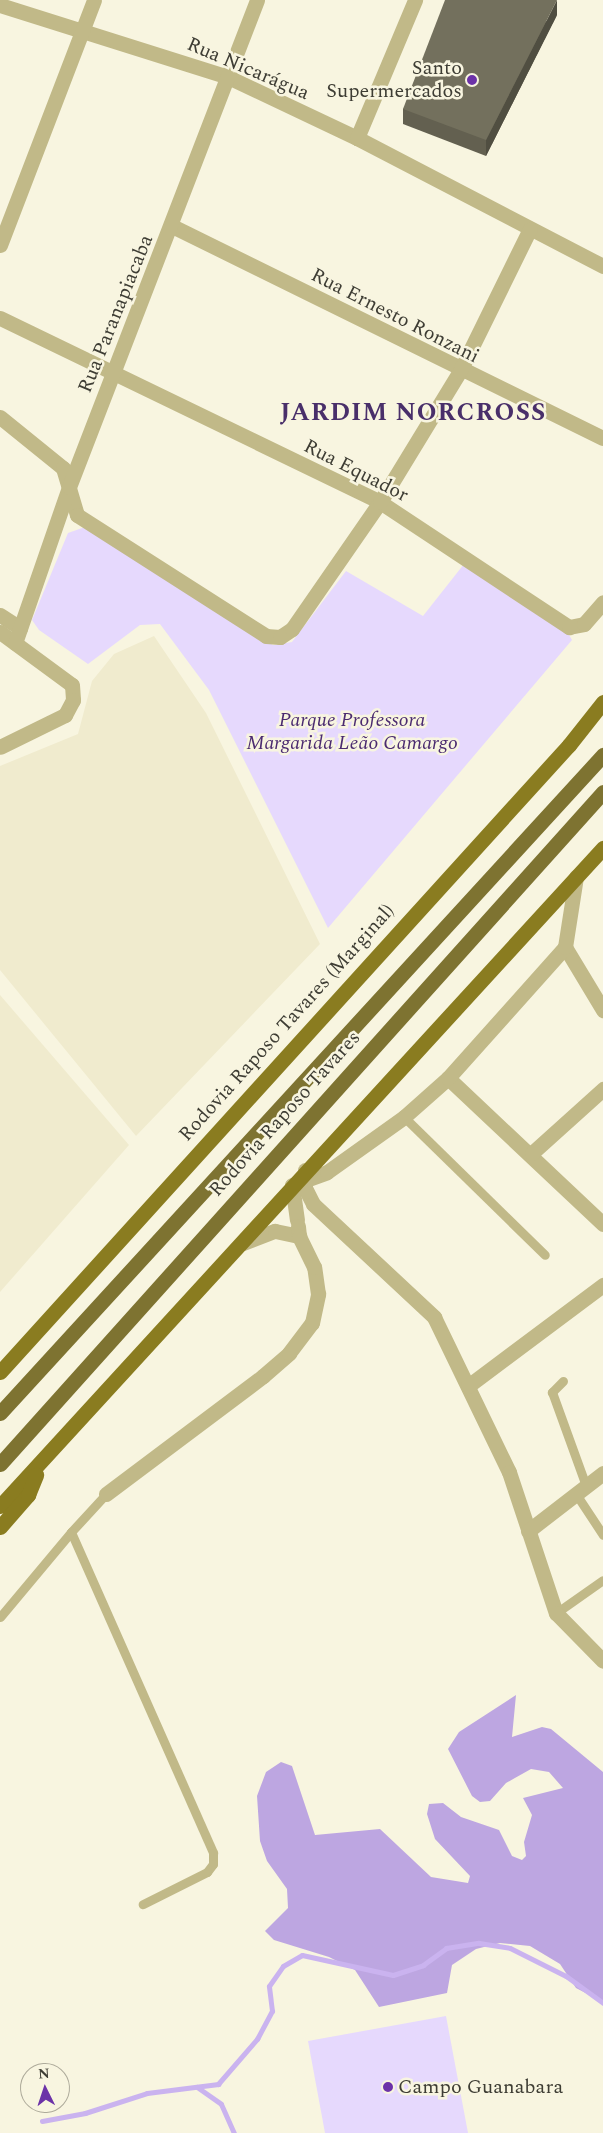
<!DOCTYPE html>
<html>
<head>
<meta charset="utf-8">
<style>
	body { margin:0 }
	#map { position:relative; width:603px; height:2133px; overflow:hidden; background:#f8f5e0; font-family:Spectral,serif }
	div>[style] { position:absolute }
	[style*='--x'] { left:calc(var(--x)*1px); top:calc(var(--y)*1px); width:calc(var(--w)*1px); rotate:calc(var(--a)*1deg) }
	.built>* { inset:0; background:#f0ebce }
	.green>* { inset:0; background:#e6d9fd }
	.forest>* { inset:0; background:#bda6e1 }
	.stream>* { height:5px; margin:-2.5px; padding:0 2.5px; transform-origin:2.5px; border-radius:2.5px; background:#cab3ef }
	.service>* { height:9px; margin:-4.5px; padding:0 4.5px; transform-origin:4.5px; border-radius:4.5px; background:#c1b988 }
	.minor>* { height:15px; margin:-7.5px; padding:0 7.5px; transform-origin:7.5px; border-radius:7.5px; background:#c1b988 }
	.trunk>* { height:15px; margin:-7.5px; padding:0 7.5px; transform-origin:7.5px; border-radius:7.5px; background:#8a7c20 }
	.motorway>* { height:15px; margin:-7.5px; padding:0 7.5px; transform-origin:7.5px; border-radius:7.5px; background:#7e7331 }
	.wall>* { inset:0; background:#636050 }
	.shaded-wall>* { inset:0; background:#504e41 }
	.building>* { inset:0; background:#73705d }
	.dots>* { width:14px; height:14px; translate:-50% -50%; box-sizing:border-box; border:2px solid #f8f5e0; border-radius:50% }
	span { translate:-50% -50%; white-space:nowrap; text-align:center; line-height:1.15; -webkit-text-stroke:5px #f8f5e0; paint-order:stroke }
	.poi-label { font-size:20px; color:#3e3d34 }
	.right { translate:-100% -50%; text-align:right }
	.left { translate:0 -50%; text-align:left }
	.street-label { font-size:20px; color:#3e3d34 }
	.park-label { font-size:20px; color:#4b2b70; font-style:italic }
	.district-label { font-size:25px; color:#492f6a; font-weight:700; letter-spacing:1px }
	.north { position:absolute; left:20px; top:2063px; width:50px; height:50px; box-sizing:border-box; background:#f8f5e0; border:1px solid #aeab9b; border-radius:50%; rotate:356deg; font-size:14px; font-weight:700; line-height:20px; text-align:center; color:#3e3d34 }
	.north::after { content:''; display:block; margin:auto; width:18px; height:22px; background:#6c32a8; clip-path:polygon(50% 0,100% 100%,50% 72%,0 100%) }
</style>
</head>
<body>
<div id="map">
	<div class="built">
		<div style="clip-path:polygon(154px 636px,206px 713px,320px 944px,136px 1136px,0 970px,0 766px,78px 734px,92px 681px,114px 654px)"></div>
		<div style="clip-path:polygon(0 995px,129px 1145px,0 1292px)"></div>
	</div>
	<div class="green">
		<div style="clip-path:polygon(85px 527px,273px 645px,292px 642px,346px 571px,423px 616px,464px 564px,565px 628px,572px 640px,328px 928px,209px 690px,160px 624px,140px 625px,88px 664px,39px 630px,32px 620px,68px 533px)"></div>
		<div style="clip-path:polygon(446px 2016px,468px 2133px,325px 2133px,308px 2041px)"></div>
	</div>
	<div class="forest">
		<div style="clip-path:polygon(516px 1695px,512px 1737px,542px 1727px,551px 1729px,603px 1772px,603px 2002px,576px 1988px,560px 1964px,530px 1946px,500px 1943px,476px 1949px,452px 1965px,447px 1993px,379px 2007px,355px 1970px,329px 1957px,274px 1940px,265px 1931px,288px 1908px,287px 1889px,267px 1861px,260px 1841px,257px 1796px,266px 1772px,281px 1762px,292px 1766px,315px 1835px,380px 1829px,431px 1877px,468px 1883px,470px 1876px,435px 1839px,427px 1814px,429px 1804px,443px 1803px,461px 1817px,499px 1830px,512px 1856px,522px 1860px,526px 1856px,524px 1842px,532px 1815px,523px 1798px,563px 1788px,549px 1772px,531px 1769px,506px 1783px,490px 1801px,480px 1802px,472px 1796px,448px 1749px,459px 1732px)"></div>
	</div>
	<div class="stream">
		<div style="--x:197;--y:2087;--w:29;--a:35"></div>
		<div style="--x:221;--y:2104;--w:32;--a:66"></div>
		<div style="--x:42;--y:2121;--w:44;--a:-10.5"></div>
		<div style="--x:85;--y:2113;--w:65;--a:-17.9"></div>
		<div style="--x:147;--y:2093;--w:72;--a:-7.2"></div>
		<div style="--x:218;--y:2084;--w:60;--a:-49.1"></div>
		<div style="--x:257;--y:2039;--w:32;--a:-62"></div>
		<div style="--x:272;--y:2011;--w:25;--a:-97"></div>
		<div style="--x:269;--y:1986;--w:24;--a:-55"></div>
		<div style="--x:283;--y:1966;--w:22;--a:-30"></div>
		<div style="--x:302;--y:1955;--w:93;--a:12.4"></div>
		<div style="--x:393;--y:1975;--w:32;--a:-18"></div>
		<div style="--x:423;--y:1965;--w:29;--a:-36"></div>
		<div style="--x:446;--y:1948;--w:33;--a:-9"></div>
		<div style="--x:479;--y:1943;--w:31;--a:9"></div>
		<div style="--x:510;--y:1948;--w:63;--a:26.6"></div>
		<div style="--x:566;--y:1976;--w:46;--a:36.1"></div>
	</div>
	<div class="service">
		<div style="--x:404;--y:1117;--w:197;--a:44.4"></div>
		<div style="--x:563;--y:1381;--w:16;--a:135"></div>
		<div style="--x:552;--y:1392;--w:100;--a:70.1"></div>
		<div style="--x:106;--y:1494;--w:52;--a:132.6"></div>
		<div style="--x:71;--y:1532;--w:351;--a:66.1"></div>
		<div style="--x:213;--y:1853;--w:11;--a:90"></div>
		<div style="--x:213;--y:1864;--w:10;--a:127"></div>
		<div style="--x:207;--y:1872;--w:72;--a:153.4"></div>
		<div style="--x:576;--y:1494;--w:49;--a:56.6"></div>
		<div style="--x:556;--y:1613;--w:57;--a:-35.1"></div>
		<div style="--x:0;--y:1617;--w:111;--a:-50.1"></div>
	</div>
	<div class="minor">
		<div style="--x:0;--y:5;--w:239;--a:17.5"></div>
		<div style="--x:228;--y:77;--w:143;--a:25.3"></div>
		<div style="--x:357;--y:138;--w:277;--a:27.5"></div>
		<div style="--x:357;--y:138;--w:150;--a:-67.2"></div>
		<div style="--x:172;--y:226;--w:480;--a:26.2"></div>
		<div style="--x:0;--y:245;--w:262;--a:-69"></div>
		<div style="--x:0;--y:318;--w:422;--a:25.8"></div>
		<div style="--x:380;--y:502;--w:227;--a:33.5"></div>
		<div style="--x:569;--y:627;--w:15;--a:-11"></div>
		<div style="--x:584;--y:624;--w:29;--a:-49"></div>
		<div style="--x:0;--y:417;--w:81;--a:39"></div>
		<div style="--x:63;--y:468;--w:49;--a:73.4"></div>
		<div style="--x:77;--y:515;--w:224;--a:32.6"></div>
		<div style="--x:266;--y:636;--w:14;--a:4"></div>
		<div style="--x:280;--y:637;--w:14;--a:-34"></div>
		<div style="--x:292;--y:629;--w:155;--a:-55.3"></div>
		<div style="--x:380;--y:502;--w:153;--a:-58.6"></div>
		<div style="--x:460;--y:371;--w:158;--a:-63.8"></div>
		<div style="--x:0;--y:615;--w:24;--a:33"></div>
		<div style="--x:0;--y:632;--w:89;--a:36.4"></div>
		<div style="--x:72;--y:685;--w:15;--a:86"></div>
		<div style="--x:73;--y:700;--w:17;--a:118"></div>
		<div style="--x:65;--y:715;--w:72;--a:153.8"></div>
		<div style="--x:15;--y:643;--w:165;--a:-70.9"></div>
		<div style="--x:69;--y:487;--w:522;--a:-68.89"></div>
		<div style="--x:565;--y:947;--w:74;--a:58.9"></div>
		<div style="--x:448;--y:1078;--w:213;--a:43.3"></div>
		<div style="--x:532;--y:1153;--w:96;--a:-42"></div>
		<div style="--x:305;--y:1170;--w:18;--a:90"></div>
		<div style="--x:305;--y:1188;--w:18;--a:63"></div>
		<div style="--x:313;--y:1204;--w:166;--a:43"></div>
		<div style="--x:434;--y:1317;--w:172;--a:64.2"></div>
		<div style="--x:509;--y:1472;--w:149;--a:71.6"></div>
		<div style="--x:556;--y:1613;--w:67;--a:45.6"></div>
		<div style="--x:297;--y:1220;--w:35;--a:-98"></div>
		<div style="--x:292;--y:1185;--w:37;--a:-20"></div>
		<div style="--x:327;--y:1172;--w:95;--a:-35.5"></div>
		<div style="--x:404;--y:1117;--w:59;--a:-41.6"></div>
		<div style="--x:448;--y:1078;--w:176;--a:-48.2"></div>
		<div style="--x:565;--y:947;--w:71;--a:-81.1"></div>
		<div style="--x:243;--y:1243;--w:34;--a:-21"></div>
		<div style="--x:275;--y:1231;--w:25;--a:12"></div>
		<div style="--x:299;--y:1236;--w:10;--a:-96"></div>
		<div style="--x:468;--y:1386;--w:169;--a:-36.8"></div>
		<div style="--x:106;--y:1494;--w:196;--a:-36.9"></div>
		<div style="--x:263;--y:1376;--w:35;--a:-41"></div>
		<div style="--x:289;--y:1353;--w:38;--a:-53"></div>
		<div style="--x:312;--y:1323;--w:30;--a:-78"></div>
		<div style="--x:318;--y:1294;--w:27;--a:-98"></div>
		<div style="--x:314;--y:1267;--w:34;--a:-116"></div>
		<div style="--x:528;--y:1531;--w:95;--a:-37.7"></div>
	</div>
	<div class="trunk">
		<div style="--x:0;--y:1372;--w:847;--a:-47.78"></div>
		<div style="--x:569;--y:745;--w:55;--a:-51.7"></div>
		<div style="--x:0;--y:1506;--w:893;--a:-47.5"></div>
		<div style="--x:0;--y:1527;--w:43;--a:-48.8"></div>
		<div style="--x:28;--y:1495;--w:22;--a:-68"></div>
	</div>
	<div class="motorway">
		<div style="--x:0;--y:1413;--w:893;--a:-47.5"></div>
		<div style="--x:0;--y:1464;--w:903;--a:-48.1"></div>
	</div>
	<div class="wall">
		<div style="clip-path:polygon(557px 15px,486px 156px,403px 124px,403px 109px)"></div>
	</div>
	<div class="shaded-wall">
		<div style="clip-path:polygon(557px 0,557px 15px,486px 156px,486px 140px)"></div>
	</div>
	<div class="building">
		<div style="clip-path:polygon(445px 0,557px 0,486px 140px,403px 109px)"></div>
	</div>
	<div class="dots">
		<div style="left:472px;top:80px;background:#6c32a8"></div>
		<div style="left:388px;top:2087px;background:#6c32a8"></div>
	</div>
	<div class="poi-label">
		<span class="right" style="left:462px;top:80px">Santo<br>Supermercados</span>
		<span class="left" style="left:398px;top:2087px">Campo Guanabara</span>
	</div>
	<div class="street-label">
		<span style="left:248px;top:69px;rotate:23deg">Rua Nicarágua</span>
		<span style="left:116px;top:314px;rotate:-68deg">Rua Paranapiacaba</span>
		<span style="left:395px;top:316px;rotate:27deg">Rua Ernesto Ronzani</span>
		<span style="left:356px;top:471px;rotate:27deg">Rua Equador</span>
		<span style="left:287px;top:1023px;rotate:-48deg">Rodovia Raposo Tavares (Marginal)</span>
		<span style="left:285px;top:1114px;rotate:-48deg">Rodovia Raposo Tavares</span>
	</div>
	<div class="park-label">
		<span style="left:352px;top:732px">Parque Professora<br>Margarida Leão Camargo</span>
	</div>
	<div class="district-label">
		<span style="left:413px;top:413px">JARDIM NORCROSS</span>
	</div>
	<div class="north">N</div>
</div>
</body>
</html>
